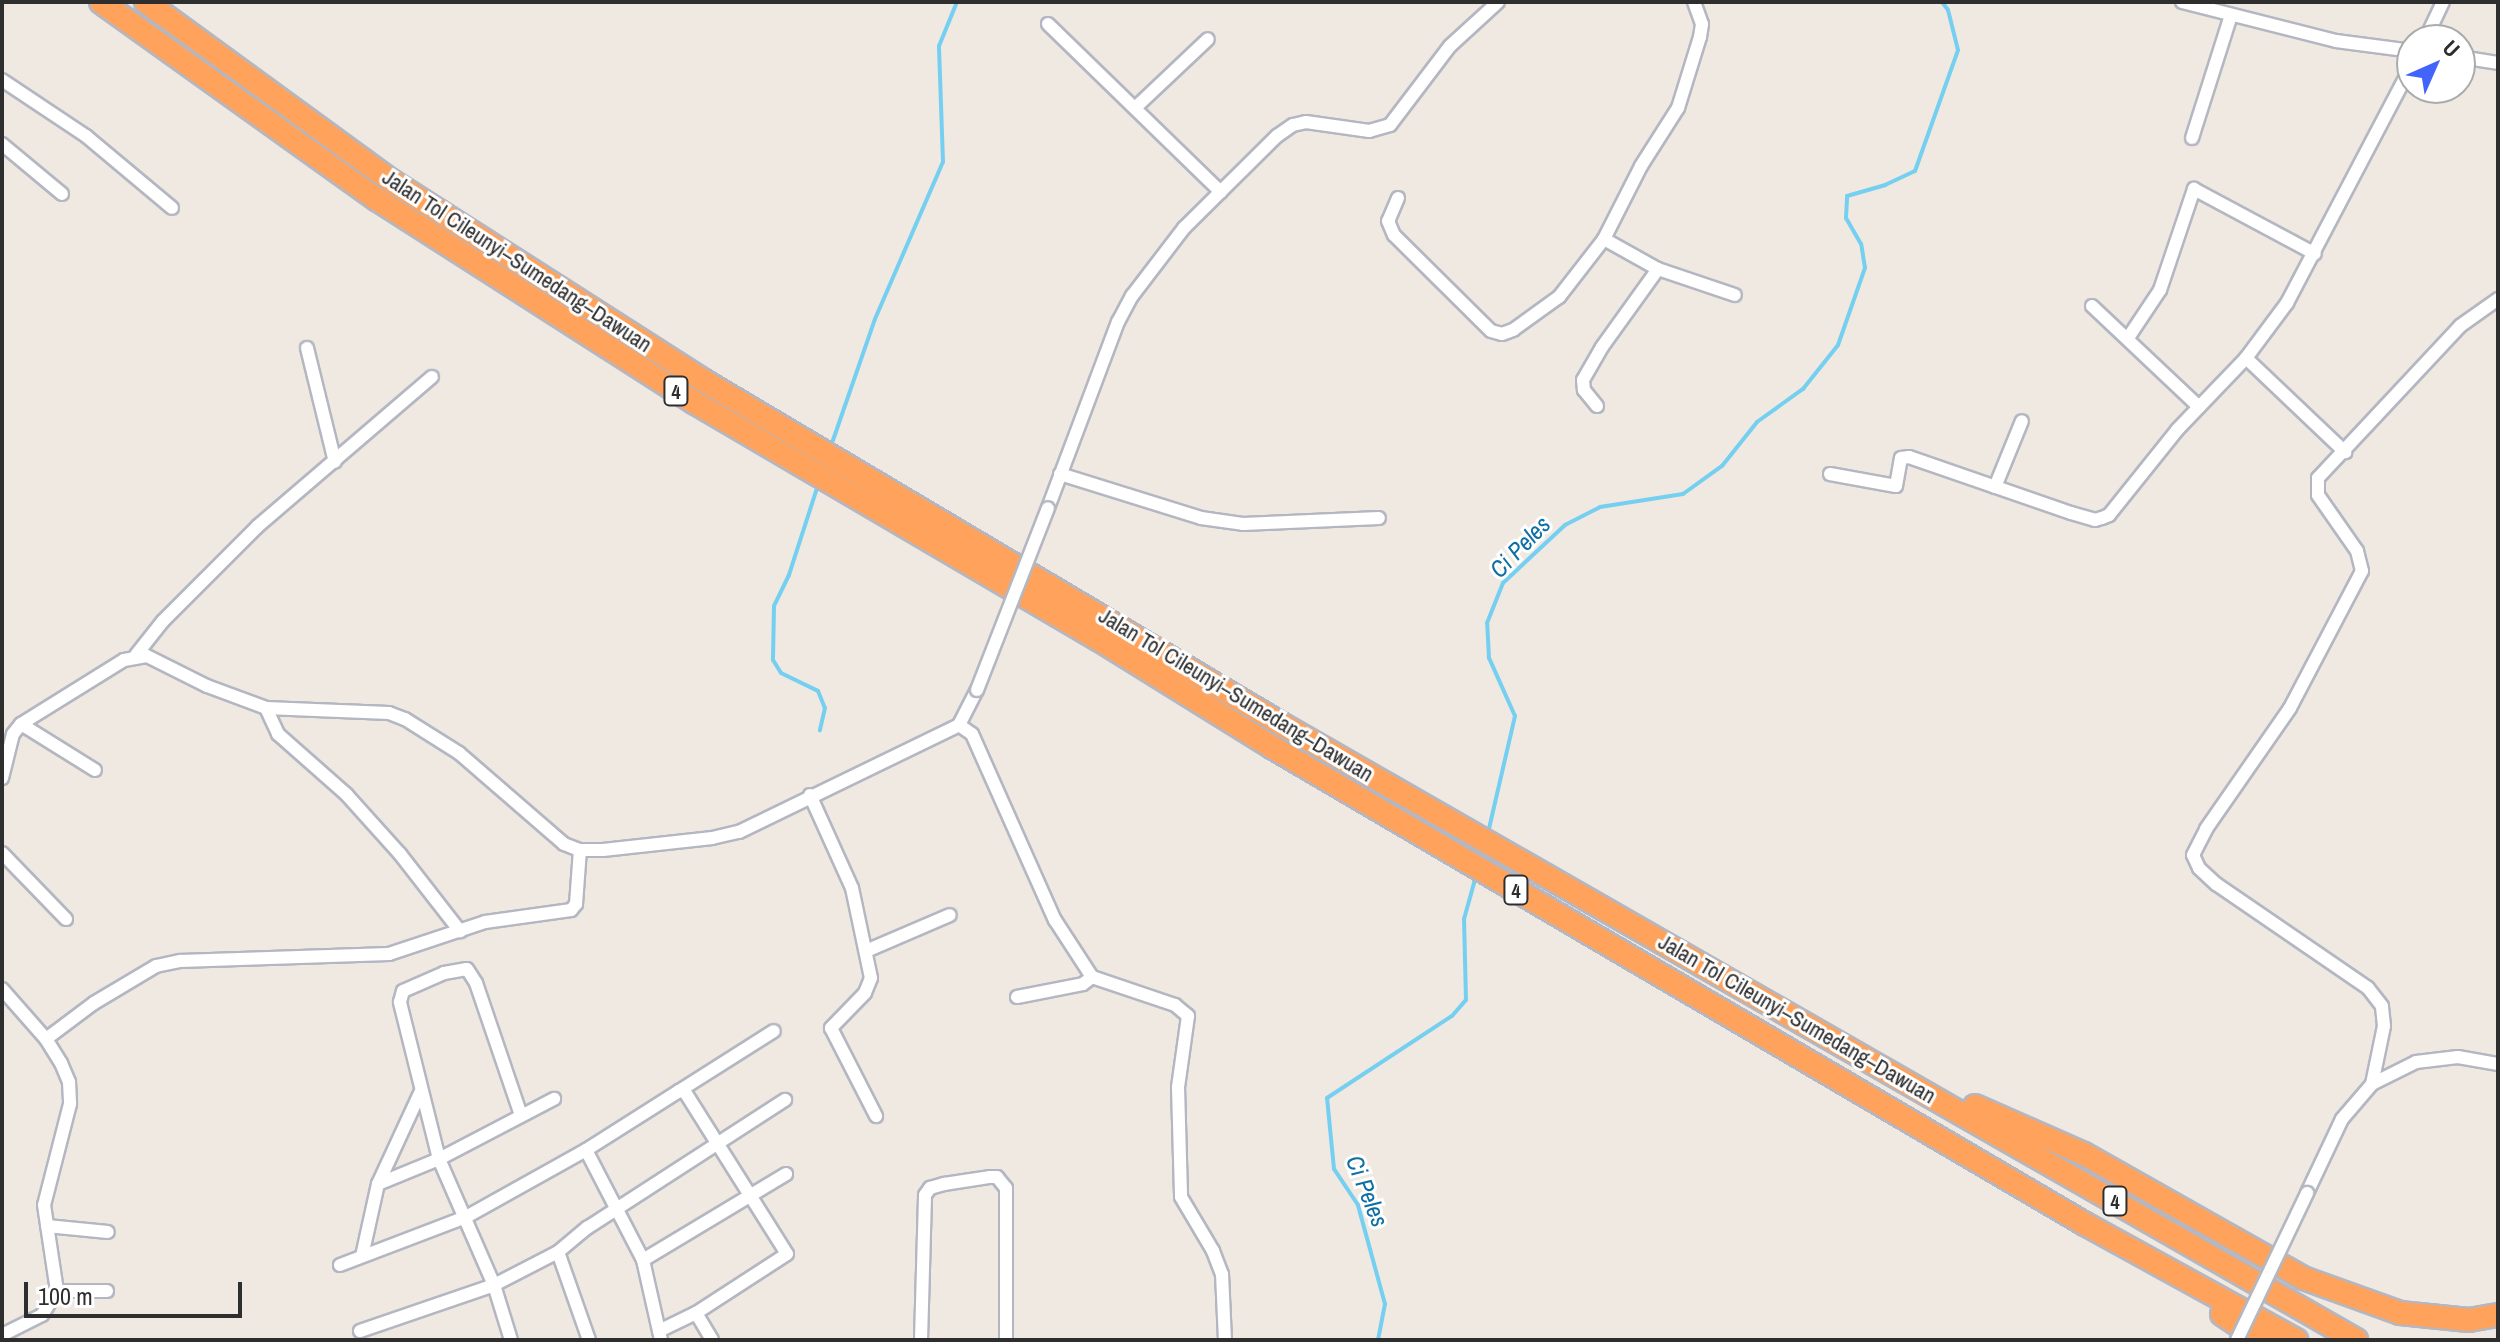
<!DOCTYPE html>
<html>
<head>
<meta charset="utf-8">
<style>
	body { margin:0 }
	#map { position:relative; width:2500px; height:1342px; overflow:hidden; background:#efe9e1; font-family:"Archivo Narrow",sans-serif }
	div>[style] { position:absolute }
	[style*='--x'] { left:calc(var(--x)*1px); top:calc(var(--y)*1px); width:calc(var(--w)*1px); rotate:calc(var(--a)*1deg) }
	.stream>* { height:4px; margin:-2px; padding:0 2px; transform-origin:2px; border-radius:2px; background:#75cff0 }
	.roads { filter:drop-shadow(2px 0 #b4b7c1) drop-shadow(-2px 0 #b4b7c1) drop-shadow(0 2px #b4b7c1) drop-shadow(0 -2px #b4b7c1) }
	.minor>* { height:12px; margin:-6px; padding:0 6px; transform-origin:6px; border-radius:6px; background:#fff }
	.motorway>* { height:22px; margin:-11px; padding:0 11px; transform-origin:11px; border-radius:11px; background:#ffa35c }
	.bridges { filter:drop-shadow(2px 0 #b4b7c1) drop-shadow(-2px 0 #b4b7c1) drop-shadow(0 2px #b4b7c1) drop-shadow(0 -2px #b4b7c1) }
	.minor-bridge>* { height:12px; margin:-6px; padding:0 6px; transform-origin:6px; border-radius:6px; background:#fff }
	span { translate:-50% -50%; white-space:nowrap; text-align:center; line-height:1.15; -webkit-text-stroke:6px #fff; paint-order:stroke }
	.shield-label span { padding:2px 6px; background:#fff; border:2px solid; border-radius:6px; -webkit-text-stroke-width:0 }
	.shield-label { font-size:20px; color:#2e2e2e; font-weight:700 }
	.street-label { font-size:22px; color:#2e2e2e }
	.water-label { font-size:24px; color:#0d6fa3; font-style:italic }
	.frame { position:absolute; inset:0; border:4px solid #2e2e2e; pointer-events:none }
	.north { position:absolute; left:2396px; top:24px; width:80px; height:80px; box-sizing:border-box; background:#fff; border:2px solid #ababab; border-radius:50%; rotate:45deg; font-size:22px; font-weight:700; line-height:32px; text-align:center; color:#2e2e2e }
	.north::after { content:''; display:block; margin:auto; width:28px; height:36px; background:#4264fb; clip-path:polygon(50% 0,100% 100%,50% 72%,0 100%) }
	.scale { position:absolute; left:24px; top:1282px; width:218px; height:36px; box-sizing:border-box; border:4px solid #2e2e2e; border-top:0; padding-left:10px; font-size:24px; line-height:28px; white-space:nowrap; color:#2e2e2e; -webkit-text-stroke:6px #fff; paint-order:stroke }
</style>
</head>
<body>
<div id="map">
	<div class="stream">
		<div style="--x:831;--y:446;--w:134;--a:-70.9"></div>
		<div style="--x:875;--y:319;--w:171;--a:-66.6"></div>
		<div style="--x:943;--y:162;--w:116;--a:-92"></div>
		<div style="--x:939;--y:46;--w:48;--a:-67.8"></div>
		<div style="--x:818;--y:485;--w:95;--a:107.9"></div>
		<div style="--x:789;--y:575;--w:34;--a:116"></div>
		<div style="--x:774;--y:606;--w:54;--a:91.1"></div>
		<div style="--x:773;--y:660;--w:15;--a:58"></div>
		<div style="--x:781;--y:673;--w:41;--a:25.9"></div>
		<div style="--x:818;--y:691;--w:18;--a:68"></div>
		<div style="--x:825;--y:708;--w:23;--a:103"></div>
		<div style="--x:1488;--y:833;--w:120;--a:-77"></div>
		<div style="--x:1515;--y:716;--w:64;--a:-114.1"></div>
		<div style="--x:1489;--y:658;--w:35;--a:-93"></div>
		<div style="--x:1487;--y:623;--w:43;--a:-68.2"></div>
		<div style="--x:1503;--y:583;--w:85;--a:-43.1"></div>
		<div style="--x:1565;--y:525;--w:39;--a:-27"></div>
		<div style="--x:1600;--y:507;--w:84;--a:-8.9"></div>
		<div style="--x:1683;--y:494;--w:48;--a:-35.7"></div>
		<div style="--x:1722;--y:466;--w:56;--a:-51.5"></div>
		<div style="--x:1757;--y:422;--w:57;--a:-35.7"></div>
		<div style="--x:1803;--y:389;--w:56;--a:-51.5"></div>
		<div style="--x:1838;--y:345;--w:82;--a:-70.7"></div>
		<div style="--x:1865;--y:268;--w:24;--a:-99"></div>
		<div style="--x:1861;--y:244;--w:30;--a:-120"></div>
		<div style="--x:1846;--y:218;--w:22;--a:-87"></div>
		<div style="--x:1847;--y:196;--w:40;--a:-16"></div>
		<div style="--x:1885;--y:185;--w:33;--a:-25"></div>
		<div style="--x:1915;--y:171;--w:128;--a:-70.4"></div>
		<div style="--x:1958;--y:50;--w:41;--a:-104"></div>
		<div style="--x:1948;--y:10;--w:10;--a:-127"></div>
		<div style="--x:1378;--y:1340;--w:37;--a:-79"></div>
		<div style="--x:1385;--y:1304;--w:103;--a:-105.3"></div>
		<div style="--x:1358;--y:1205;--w:43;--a:-123.7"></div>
		<div style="--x:1334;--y:1169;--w:71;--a:-95.6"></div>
		<div style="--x:1327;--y:1098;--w:149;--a:-33.3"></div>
		<div style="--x:1452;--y:1016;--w:21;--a:-49"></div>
		<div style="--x:1466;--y:1000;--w:81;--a:-91.4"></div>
		<div style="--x:1464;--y:919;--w:45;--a:-74.4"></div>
	</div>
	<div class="roads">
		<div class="minor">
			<div style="--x:2182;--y:2;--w:159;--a:14.2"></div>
			<div style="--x:2336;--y:41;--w:77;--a:7.5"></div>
			<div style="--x:1048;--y:24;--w:241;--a:44.2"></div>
			<div style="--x:2425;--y:40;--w:42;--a:-64.7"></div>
			<div style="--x:2460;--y:57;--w:38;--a:9"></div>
			<div style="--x:2;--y:80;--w:101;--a:33.7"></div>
			<div style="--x:86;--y:136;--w:112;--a:39.9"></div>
			<div style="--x:1135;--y:108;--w:100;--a:-43.4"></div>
			<div style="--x:2192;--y:138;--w:129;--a:-72.4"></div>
			<div style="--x:2;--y:144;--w:78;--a:39.8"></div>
			<div style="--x:1398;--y:198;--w:25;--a:113"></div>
			<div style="--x:1388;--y:221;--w:15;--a:67"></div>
			<div style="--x:1394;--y:235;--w:136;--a:44.7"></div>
			<div style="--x:1491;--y:331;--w:11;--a:15"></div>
			<div style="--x:1502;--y:334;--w:12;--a:-20"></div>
			<div style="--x:1513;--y:330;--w:57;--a:-35.7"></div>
			<div style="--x:1559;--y:297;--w:73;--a:-52.2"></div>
			<div style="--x:1604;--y:239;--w:82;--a:-63.1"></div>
			<div style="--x:1641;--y:166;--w:69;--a:-57.5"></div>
			<div style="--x:1678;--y:108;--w:74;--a:-72.8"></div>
			<div style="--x:1700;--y:37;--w:13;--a:-81"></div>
			<div style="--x:1702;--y:24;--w:23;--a:-110"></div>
			<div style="--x:1604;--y:239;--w:62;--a:29.1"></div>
			<div style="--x:1658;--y:269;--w:81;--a:18.7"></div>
			<div style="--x:2092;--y:306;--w:147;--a:43.3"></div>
			<div style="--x:2128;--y:338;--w:58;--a:-56.3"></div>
			<div style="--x:2160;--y:290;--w:107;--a:-71.4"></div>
			<div style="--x:2194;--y:189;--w:137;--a:28.2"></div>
			<div style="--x:307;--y:348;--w:117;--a:76.2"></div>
			<div style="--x:2246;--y:358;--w:69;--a:-53.3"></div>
			<div style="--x:2287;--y:303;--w:269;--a:-62.3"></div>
			<div style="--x:1597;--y:406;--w:21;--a:-129"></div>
			<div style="--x:1584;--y:390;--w:10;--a:-96"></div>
			<div style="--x:1583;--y:380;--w:38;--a:-60"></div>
			<div style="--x:1602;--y:347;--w:96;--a:-54.3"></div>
			<div style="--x:1060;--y:474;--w:148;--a:17.3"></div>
			<div style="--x:1201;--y:518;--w:42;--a:8.1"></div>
			<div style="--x:1243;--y:524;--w:136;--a:-2.5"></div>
			<div style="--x:1830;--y:474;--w:67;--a:10.3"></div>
			<div style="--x:1896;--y:486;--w:28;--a:-80"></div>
			<div style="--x:1901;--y:458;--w:8;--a:-7"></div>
			<div style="--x:1909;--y:457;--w:171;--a:19.1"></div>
			<div style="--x:2071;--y:513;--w:25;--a:16"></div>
			<div style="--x:2095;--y:520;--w:7;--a:-16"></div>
			<div style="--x:2102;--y:518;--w:8;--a:-23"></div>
			<div style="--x:2109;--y:515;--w:109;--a:-51.3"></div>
			<div style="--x:2177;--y:430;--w:100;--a:-46.2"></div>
			<div style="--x:2246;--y:358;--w:137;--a:43.5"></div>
			<div style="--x:1995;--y:487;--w:71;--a:-67.8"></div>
			<div style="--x:1048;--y:508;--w:199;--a:-69.4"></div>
			<div style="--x:1118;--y:322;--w:30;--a:-62"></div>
			<div style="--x:1132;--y:296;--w:86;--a:-52.6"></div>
			<div style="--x:1184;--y:228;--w:131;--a:-44.7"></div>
			<div style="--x:1277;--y:136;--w:19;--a:-35"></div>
			<div style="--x:1293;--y:125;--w:13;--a:-13"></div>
			<div style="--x:1306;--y:122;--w:64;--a:8.1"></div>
			<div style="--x:1369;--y:131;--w:22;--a:-16"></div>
			<div style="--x:1390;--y:125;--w:99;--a:-52.8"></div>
			<div style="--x:1450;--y:46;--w:65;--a:-42.5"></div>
			<div style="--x:136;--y:655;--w:43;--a:-51.5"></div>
			<div style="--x:163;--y:621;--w:134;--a:-45"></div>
			<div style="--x:258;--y:526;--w:229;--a:-40.6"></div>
			<div style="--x:266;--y:708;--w:29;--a:65"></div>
			<div style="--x:278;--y:734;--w:91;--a:41.4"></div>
			<div style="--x:346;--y:794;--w:81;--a:48"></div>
			<div style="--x:400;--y:854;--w:98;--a:52.1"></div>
			<div style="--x:21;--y:724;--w:87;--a:31.9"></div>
			<div style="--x:959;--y:725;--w:16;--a:35"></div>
			<div style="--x:972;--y:734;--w:204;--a:66"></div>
			<div style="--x:1055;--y:920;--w:68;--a:57"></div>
			<div style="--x:1092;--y:977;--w:88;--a:18.6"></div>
			<div style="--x:1175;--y:1005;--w:17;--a:40"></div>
			<div style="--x:1188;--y:1016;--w:72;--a:98"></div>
			<div style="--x:1178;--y:1087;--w:110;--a:88.4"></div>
			<div style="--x:1181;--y:1197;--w:63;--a:59.3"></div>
			<div style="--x:1213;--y:1251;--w:25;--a:69"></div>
			<div style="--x:1222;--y:1274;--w:66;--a:87.4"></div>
			<div style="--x:2;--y:778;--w:45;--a:-76"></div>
			<div style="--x:13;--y:734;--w:13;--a:-51"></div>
			<div style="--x:21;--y:724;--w:121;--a:-31.9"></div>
			<div style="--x:124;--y:660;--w:23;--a:-10"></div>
			<div style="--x:147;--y:656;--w:67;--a:26.6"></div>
			<div style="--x:207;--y:686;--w:63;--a:20.4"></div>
			<div style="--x:266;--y:708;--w:123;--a:2.3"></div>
			<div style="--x:389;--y:713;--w:17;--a:21"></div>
			<div style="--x:405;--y:719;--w:64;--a:32.2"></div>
			<div style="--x:459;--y:753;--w:139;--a:40.9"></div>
			<div style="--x:564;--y:844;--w:17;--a:21"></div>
			<div style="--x:580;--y:850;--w:23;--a:0"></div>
			<div style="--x:603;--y:850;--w:110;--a:-6.3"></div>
			<div style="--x:712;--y:838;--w:28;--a:-13"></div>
			<div style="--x:739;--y:832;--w:245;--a:-25.9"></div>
			<div style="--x:959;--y:725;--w:39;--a:-63"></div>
			<div style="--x:810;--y:795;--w:102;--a:65.7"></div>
			<div style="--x:852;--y:888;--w:92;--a:78.1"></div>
			<div style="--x:871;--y:978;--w:16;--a:112"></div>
			<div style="--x:865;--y:993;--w:49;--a:134.2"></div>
			<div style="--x:831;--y:1028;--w:99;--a:62.9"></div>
			<div style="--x:2;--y:853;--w:92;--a:45.9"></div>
			<div style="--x:866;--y:951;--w:91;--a:-23.2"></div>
			<div style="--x:2;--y:989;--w:67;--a:48.7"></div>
			<div style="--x:46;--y:1039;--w:28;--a:58"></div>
			<div style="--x:61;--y:1063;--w:21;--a:67"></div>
			<div style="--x:69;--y:1082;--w:22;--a:87"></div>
			<div style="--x:70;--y:1104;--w:104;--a:104.4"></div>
			<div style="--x:44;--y:1205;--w:87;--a:81.4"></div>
			<div style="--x:57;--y:1291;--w:28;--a:122"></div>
			<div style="--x:42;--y:1315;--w:45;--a:153.4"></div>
			<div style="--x:1017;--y:997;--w:67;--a:-11.1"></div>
			<div style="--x:1083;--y:984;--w:11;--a:-38"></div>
			<div style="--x:46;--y:1039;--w:60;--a:-36.9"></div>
			<div style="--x:94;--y:1003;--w:72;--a:-30.8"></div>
			<div style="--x:156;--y:966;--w:25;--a:-12"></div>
			<div style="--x:180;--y:961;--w:209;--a:-1.9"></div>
			<div style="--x:389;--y:954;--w:101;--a:-18.4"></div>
			<div style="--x:485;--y:922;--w:87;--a:-7.9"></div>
			<div style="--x:571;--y:910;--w:8;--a:-50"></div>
			<div style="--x:576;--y:904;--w:54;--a:-85.8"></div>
			<div style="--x:2372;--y:1084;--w:59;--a:-78.3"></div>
			<div style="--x:2384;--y:1026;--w:20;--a:-96"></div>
			<div style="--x:2382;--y:1006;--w:23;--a:-128"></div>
			<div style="--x:2368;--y:988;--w:184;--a:-145.6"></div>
			<div style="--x:2216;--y:884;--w:23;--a:-137"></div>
			<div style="--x:2199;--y:868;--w:14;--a:-115"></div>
			<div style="--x:2193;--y:855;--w:29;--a:-63"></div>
			<div style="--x:2206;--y:829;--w:147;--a:-55.2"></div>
			<div style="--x:2290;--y:708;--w:155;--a:-62.3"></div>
			<div style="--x:2362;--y:571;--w:21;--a:-104"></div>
			<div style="--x:2357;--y:551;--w:68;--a:-124.9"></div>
			<div style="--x:2318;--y:495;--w:17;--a:-90"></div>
			<div style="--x:2318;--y:478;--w:208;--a:-46.9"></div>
			<div style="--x:2460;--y:326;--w:47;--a:-35.4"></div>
			<div style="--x:679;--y:1091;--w:112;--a:-32.3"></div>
			<div style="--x:586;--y:1150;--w:124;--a:62.6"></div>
			<div style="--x:643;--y:1260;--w:82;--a:77.3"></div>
			<div style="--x:378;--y:1184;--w:66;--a:-22.3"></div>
			<div style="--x:439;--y:1159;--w:130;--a:-27.6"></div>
			<div style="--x:2307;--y:1193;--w:82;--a:-64.7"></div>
			<div style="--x:2342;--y:1119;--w:46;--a:-49.4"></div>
			<div style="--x:2372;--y:1084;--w:49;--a:-26.6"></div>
			<div style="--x:2416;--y:1062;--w:42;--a:-6.8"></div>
			<div style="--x:2458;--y:1057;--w:41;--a:9.9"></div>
			<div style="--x:47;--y:1226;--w:61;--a:5.6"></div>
			<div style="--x:558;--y:1252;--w:93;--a:70.6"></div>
			<div style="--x:362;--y:1256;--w:74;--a:-77.5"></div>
			<div style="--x:378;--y:1184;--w:100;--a:-65.2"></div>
			<div style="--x:643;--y:1260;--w:167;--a:-31"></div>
			<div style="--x:340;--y:1265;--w:135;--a:-20.9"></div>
			<div style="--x:466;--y:1217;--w:137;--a:-29.2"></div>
			<div style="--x:586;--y:1150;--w:110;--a:-32.4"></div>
			<div style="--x:679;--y:1091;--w:6;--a:9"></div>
			<div style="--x:685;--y:1092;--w:191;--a:57.8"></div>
			<div style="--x:787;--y:1254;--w:108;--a:147"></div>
			<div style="--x:696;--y:1313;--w:41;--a:154.1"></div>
			<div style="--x:57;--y:1291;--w:50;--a:0"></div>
			<div style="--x:696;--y:1313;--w:31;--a:59"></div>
			<div style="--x:360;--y:1331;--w:142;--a:-18.9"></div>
			<div style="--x:494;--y:1285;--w:72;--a:-27.3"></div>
			<div style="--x:558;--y:1252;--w:38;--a:-40"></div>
			<div style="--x:587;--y:1228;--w:236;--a:-32.9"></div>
			<div style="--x:511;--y:1340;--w:58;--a:-107.2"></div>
			<div style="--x:494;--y:1285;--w:137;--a:-113.6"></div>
			<div style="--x:439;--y:1159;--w:162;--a:-104"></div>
			<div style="--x:400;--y:1002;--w:11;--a:-75"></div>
			<div style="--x:403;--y:991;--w:45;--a:-23.7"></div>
			<div style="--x:444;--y:973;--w:23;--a:-10"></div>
			<div style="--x:467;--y:969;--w:17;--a:57"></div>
			<div style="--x:476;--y:983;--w:139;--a:71.2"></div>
			<div style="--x:921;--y:1340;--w:145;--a:-88.4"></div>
			<div style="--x:925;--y:1195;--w:9;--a:-54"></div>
			<div style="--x:930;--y:1188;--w:15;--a:-16"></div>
			<div style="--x:944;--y:1184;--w:47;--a:-8.7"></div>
			<div style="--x:990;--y:1177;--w:7;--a:0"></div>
			<div style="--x:997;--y:1177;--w:14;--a:51"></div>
			<div style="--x:1006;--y:1188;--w:152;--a:90"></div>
		</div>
		<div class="motorway">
			<div style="--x:101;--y:2;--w:340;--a:35.6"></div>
			<div style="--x:378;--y:200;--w:375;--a:32.6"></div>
			<div style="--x:694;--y:402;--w:468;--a:30.4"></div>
			<div style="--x:1098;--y:639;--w:205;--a:31.8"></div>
			<div style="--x:1272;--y:747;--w:943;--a:30.4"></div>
			<div style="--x:2085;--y:1224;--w:241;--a:28.8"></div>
			<div style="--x:146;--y:2;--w:306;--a:36.1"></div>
			<div style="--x:393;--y:182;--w:369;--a:32.6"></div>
			<div style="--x:704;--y:381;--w:673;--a:30.72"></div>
			<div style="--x:1283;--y:725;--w:1237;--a:29.82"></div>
			<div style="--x:1975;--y:1106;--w:119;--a:23.8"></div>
			<div style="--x:2084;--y:1154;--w:252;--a:29.5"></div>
			<div style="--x:2303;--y:1278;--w:103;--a:19.8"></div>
			<div style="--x:2400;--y:1313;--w:69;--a:5.8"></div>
			<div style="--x:2469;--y:1320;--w:29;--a:-10"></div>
			<div style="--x:2222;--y:1314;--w:47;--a:33.7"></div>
		</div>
	</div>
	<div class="bridges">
		<div class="minor-bridge">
			<div style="--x:977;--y:690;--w:195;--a:-68.7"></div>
			<div style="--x:2237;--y:1340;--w:163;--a:-64.5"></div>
		</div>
	</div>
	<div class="shield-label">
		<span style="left:676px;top:391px">4</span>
		<span style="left:1516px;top:890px">4</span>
		<span style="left:2115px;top:1201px">4</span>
	</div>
	<div class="street-label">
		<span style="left:517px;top:261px;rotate:33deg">Jalan Tol Cileunyi–Sumedang–Dawuan</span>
		<span style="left:1236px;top:695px;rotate:31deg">Jalan Tol Cileunyi–Sumedang–Dawuan</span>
		<span style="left:1797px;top:1019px;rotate:30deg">Jalan Tol Cileunyi–Sumedang–Dawuan</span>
	</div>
	<div class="water-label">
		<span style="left:1520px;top:547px;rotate:-46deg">Ci Peles</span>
		<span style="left:1367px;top:1191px;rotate:68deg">Ci Peles</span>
	</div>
	<div class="frame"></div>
	<div class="north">U</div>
	<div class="scale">100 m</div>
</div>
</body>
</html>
